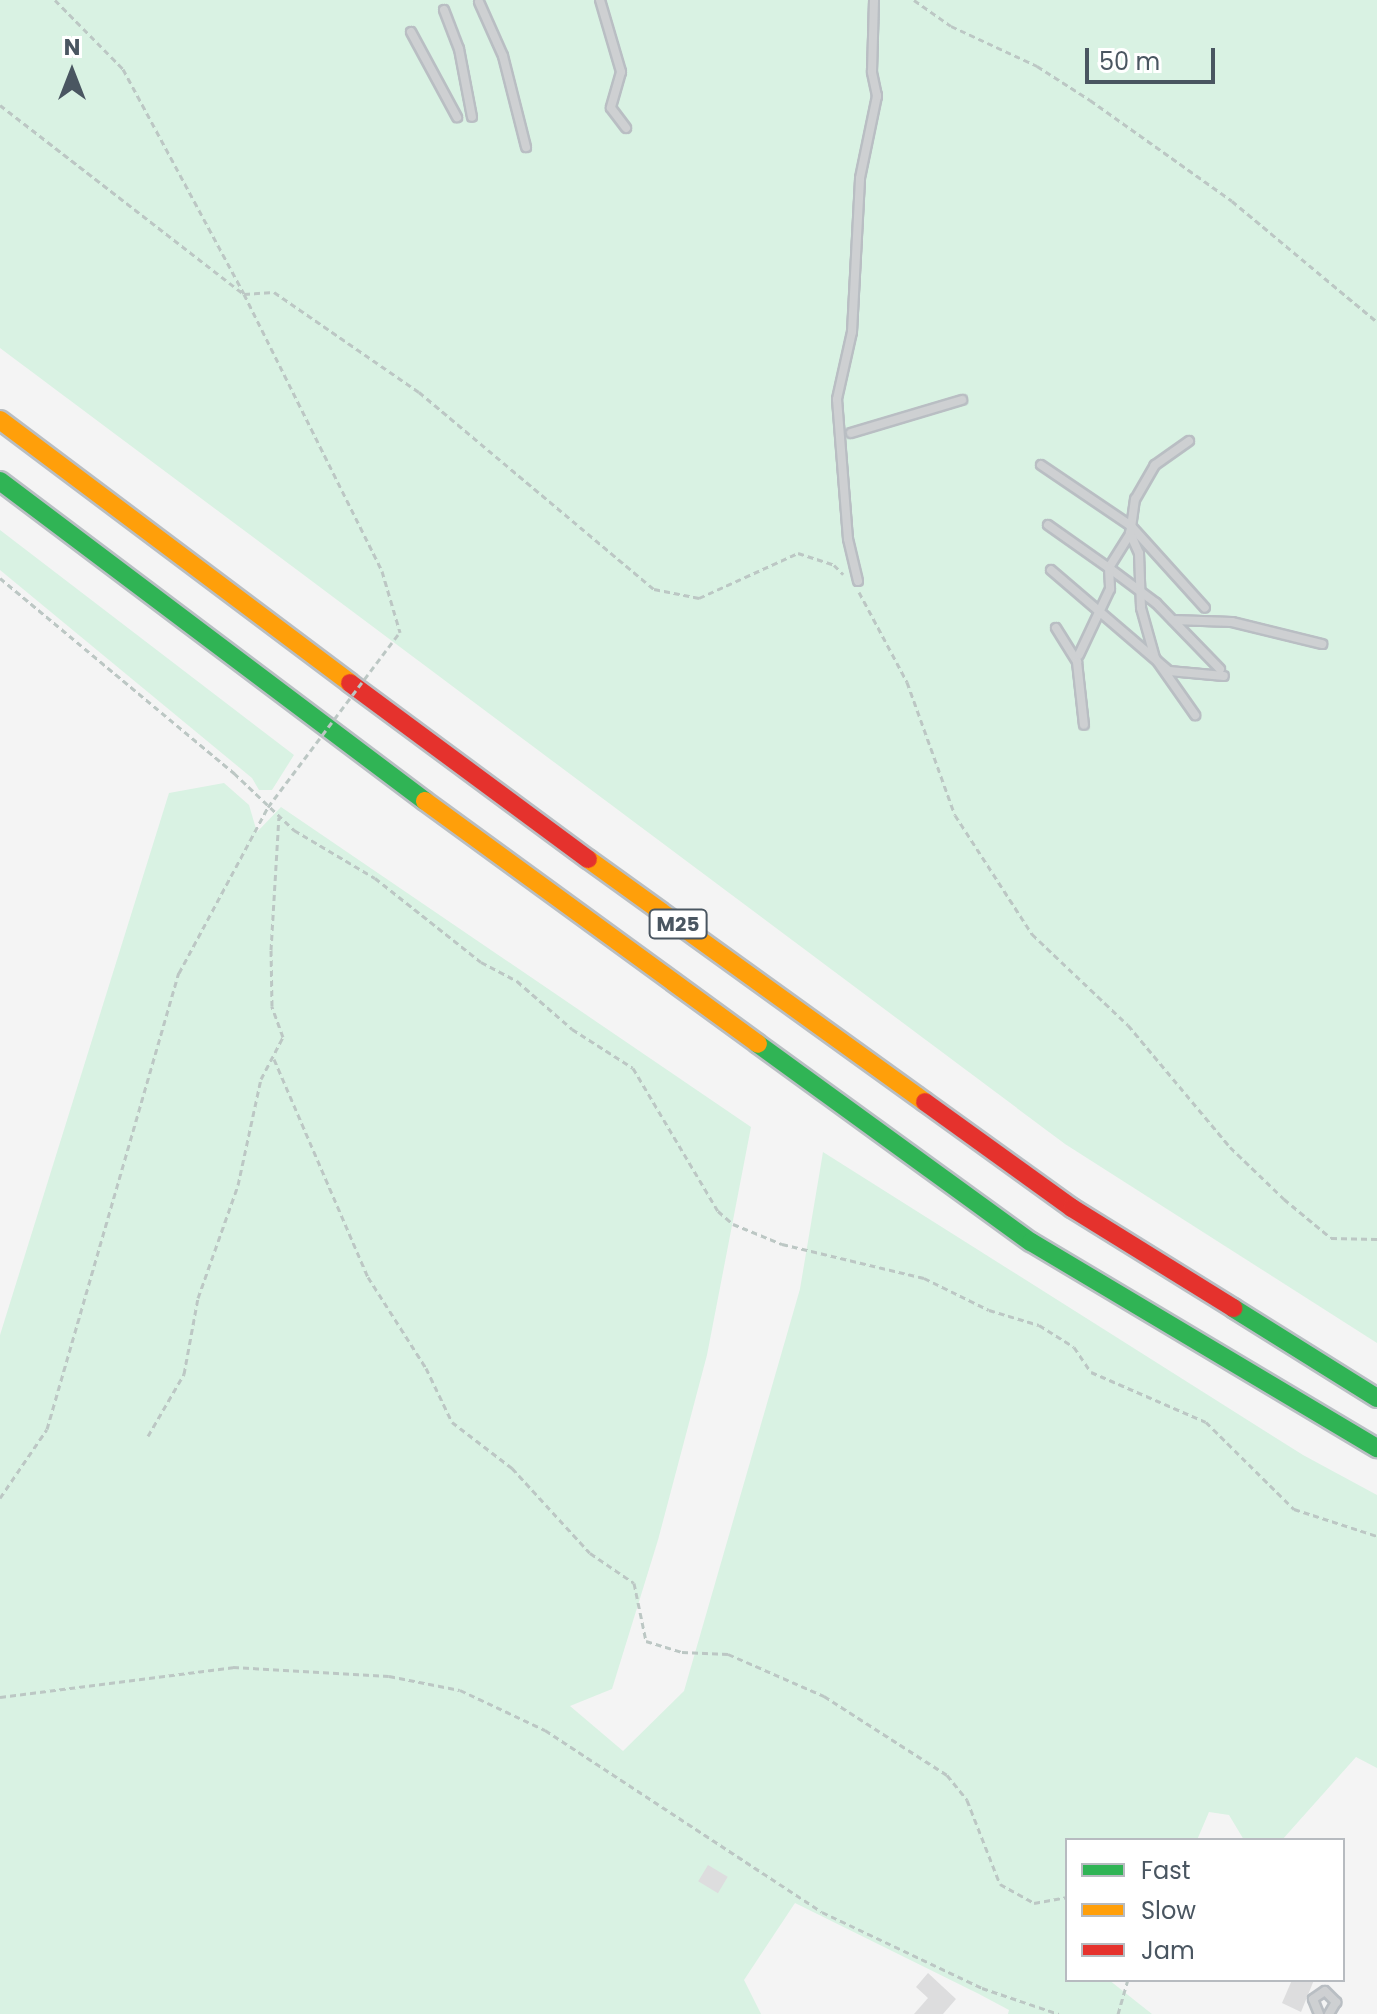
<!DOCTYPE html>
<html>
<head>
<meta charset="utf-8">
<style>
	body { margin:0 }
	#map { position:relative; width:1377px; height:2014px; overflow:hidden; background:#f4f4f4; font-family:Poppins,sans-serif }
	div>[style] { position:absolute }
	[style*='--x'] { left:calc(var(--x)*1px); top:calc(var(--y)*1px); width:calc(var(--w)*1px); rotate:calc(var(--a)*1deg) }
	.green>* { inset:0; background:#d9f2e3 }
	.building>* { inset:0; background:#ddddde; transform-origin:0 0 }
	.path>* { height:3px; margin-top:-1.5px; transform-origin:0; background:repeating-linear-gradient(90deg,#bcc7c4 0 6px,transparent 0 10px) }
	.roads { filter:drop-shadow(2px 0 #b9bec3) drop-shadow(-2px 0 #b9bec3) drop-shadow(0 2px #b9bec3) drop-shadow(0 -2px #b9bec3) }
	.lane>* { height:8px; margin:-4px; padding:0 4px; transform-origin:4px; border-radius:4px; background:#ced0d2 }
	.fast>* { height:18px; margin:-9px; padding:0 9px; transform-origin:9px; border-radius:9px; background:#30b455 }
	.slow>* { height:18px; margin:-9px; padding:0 9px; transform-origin:9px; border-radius:9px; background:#ff9f0a }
	.jam>* { height:18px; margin:-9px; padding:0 9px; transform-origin:9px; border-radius:9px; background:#e5322d }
	.path-bridge>* { height:3px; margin-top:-1.5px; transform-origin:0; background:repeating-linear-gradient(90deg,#bcc7c4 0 6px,transparent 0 10px) }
	span { translate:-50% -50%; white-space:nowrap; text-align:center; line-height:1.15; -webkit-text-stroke:6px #fff; paint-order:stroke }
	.shield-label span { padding:2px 6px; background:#fff; border:2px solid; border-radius:6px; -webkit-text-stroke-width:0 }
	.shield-label { font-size:20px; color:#4a5661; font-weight:700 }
	.legend { position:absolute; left:1065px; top:1838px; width:280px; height:144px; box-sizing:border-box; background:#fff; border:2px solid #b7bbc0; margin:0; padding:10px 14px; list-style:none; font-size:24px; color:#4a5661 }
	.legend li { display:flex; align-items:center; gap:16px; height:40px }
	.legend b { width:40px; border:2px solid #b7bbc0 }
	.north { position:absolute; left:32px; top:32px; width:80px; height:80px; -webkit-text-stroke:6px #fff; paint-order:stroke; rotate:0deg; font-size:22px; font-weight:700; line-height:32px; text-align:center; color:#4a5661 }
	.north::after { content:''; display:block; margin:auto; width:28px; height:36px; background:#4a5661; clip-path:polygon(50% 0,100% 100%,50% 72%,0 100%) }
	.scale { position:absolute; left:1085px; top:48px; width:130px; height:36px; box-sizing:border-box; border:4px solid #4a5661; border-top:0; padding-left:10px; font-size:24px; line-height:28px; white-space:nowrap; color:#4a5661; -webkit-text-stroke:6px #fff; paint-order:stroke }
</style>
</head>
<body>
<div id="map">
	<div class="green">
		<div style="clip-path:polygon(0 0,1377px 0,1377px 1343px,1065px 1144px,0 348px)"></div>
		<div style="clip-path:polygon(0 530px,294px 755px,272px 790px,259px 790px,252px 778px,0 570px)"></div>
		<div style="clip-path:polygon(224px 783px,249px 805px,257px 832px,281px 807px,751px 1127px,707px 1355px,658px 1540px,612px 1689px,570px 1706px,623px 1751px,684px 1691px,800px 1289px,823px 1152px,1303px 1455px,1377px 1495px,1377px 1768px,1356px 1757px,1282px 1840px,1244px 1840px,1229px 1815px,1209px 1812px,1197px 1840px,1067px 1840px,1067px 1980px,1109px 1980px,1152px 2014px,1008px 2014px,1009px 2010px,979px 1994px,795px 1903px,744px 1980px,761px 2014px,0 2014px,0 1335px,169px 793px)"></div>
	</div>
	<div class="building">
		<div style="left:708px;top:1865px;width:23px;height:19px;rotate:31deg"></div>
		<div style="clip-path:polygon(928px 1973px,956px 1999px,943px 2014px,914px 2014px,928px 1998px,916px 1987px)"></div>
		<div style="clip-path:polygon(1292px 1980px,1314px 1980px,1301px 2012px,1282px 2003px)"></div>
	</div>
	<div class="path">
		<div style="--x:55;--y:0;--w:97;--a:45.4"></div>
		<div style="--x:123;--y:69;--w:255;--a:61.7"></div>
		<div style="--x:244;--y:294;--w:309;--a:63.5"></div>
		<div style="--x:382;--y:571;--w:64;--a:73.6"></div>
		<div style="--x:914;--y:0;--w:45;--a:35.1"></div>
		<div style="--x:951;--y:26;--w:95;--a:24.9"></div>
		<div style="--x:1037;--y:66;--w:63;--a:32.7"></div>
		<div style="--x:1090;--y:100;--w:174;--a:35.4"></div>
		<div style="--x:1232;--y:201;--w:189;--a:39.8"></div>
		<div style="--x:0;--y:105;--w:309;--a:37.8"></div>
		<div style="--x:244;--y:294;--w:30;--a:-4"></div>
		<div style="--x:274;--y:292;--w:176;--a:34.6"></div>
		<div style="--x:419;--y:392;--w:307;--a:40"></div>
		<div style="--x:654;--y:589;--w:46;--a:11.3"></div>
		<div style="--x:699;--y:598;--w:109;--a:-24.4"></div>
		<div style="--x:798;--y:553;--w:38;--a:18"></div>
		<div style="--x:834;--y:565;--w:13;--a:45"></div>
		<div style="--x:0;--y:578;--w:305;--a:39.8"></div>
		<div style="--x:234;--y:773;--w:83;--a:43.5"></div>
		<div style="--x:294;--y:830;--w:94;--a:30.7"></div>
		<div style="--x:375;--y:878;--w:135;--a:38.4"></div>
		<div style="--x:481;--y:962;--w:41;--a:27.8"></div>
		<div style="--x:517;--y:981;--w:73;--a:41.1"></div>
		<div style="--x:572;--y:1029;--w:72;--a:32.6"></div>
		<div style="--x:633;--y:1068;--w:166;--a:59.3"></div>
		<div style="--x:718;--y:1211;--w:20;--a:41"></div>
		<div style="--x:733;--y:1224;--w:53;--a:22.2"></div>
		<div style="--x:782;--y:1244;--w:146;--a:13.5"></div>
		<div style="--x:924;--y:1278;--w:72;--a:26.2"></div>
		<div style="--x:989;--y:1310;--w:52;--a:16.7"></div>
		<div style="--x:1039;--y:1325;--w:41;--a:32.2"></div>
		<div style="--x:1074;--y:1347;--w:30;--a:56"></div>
		<div style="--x:1091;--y:1372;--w:125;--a:23.5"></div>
		<div style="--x:1206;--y:1422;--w:124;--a:44.7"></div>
		<div style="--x:1294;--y:1509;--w:87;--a:18"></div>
		<div style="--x:859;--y:592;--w:102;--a:61.9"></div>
		<div style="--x:907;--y:682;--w:141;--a:70.2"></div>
		<div style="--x:955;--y:815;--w:142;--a:57.1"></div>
		<div style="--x:1032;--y:934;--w:132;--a:43.5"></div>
		<div style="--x:1128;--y:1025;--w:159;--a:50.1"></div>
		<div style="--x:1230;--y:1147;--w:75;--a:43.9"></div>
		<div style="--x:1284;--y:1199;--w:61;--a:39.7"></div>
		<div style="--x:1331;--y:1238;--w:46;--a:1.2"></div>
		<div style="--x:274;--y:1059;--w:237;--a:66.7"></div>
		<div style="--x:368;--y:1277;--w:108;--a:57.5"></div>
		<div style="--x:426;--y:1368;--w:60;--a:64.3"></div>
		<div style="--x:452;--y:1422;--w:76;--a:37.5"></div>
		<div style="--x:512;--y:1468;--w:115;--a:47.5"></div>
		<div style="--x:590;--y:1553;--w:53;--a:34.3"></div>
		<div style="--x:634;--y:1583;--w:59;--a:78.3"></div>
		<div style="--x:646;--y:1641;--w:38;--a:17"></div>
		<div style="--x:682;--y:1652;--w:46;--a:2.5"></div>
		<div style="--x:728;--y:1654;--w:105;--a:23.6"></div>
		<div style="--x:824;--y:1696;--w:146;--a:32.7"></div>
		<div style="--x:947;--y:1775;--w:32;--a:51"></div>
		<div style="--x:967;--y:1800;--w:90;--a:68.6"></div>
		<div style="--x:1000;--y:1884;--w:39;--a:29"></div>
		<div style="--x:1034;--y:1903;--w:34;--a:-10"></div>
		<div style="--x:148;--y:1436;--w:72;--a:-59.9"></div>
		<div style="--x:184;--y:1374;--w:77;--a:-79.6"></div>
		<div style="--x:198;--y:1298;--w:120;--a:-70.5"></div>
		<div style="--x:238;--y:1185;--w:108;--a:-77.8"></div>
		<div style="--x:261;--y:1079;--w:47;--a:-62.4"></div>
		<div style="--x:283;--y:1037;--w:33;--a:-110"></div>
		<div style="--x:272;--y:1006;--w:56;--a:-91"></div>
		<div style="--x:271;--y:950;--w:133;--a:-86.6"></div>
		<div style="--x:0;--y:1498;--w:83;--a:-55.7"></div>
		<div style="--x:47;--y:1429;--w:475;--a:-73.9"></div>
		<div style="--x:179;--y:973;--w:188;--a:-61.8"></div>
		<div style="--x:0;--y:1697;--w:235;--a:-7.3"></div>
		<div style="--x:233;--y:1667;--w:156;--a:3.3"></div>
		<div style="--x:389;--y:1676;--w:72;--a:11.2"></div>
		<div style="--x:460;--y:1690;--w:94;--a:25.2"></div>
		<div style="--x:545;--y:1730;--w:331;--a:33.3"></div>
		<div style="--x:822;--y:1912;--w:177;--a:25.4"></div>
		<div style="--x:982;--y:1988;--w:81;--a:18.7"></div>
		<div style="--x:1118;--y:2014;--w:35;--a:-74"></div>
	</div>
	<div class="roads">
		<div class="lane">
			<div style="--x:600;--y:0;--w:75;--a:73.7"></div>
			<div style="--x:621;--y:72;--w:37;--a:106"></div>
			<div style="--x:611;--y:108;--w:25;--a:53"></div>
			<div style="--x:479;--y:2;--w:59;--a:66"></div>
			<div style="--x:503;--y:56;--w:94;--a:75.8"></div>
			<div style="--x:444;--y:10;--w:42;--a:69"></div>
			<div style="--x:459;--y:49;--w:69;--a:79.2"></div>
			<div style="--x:411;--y:32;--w:97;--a:61.6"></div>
			<div style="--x:851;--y:433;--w:116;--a:-16.6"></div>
			<div style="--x:1189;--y:441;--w:42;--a:144.8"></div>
			<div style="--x:1155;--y:465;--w:39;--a:120"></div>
			<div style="--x:1135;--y:499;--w:35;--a:98"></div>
			<div style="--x:1130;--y:534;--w:40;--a:122"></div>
			<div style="--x:1109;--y:568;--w:59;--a:36.7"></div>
			<div style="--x:1156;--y:603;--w:92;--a:45.9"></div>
			<div style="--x:1041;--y:465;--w:109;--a:34.1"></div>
			<div style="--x:1131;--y:526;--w:110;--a:47.9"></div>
			<div style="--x:1048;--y:525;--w:75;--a:35.2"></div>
			<div style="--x:1109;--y:568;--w:21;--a:87"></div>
			<div style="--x:1110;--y:589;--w:73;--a:115.2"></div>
			<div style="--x:1130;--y:533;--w:22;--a:66"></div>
			<div style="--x:1139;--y:553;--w:55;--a:87.9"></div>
			<div style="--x:1141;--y:608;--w:52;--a:74.4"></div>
			<div style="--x:1155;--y:658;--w:70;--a:54.9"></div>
			<div style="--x:1051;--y:570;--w:155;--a:40.6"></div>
			<div style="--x:1169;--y:671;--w:55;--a:5.2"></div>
			<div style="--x:858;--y:581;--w:43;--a:-103.4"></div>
			<div style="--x:848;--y:539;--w:140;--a:-94.5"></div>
			<div style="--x:837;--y:399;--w:69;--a:-77.4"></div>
			<div style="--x:852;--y:332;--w:154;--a:-87"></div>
			<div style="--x:860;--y:178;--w:84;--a:-78.3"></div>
			<div style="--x:877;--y:96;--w:25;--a:-102"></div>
			<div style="--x:872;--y:72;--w:72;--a:-88.4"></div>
			<div style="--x:1173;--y:620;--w:59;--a:1.9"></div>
			<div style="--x:1232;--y:622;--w:93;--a:13.7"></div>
			<div style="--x:1056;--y:628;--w:40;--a:58"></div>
			<div style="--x:1077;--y:662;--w:63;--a:83.7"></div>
			<div style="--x:1319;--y:2014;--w:16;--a:-112"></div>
			<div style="--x:1313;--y:1999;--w:14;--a:-34"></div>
			<div style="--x:1325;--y:1991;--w:16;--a:45"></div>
			<div style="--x:1336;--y:2002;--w:14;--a:120"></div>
		</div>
		<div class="fast">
			<div style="--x:0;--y:481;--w:532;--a:36.98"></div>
			<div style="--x:758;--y:1044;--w:337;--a:36"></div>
			<div style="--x:1031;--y:1242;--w:403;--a:30.8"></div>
			<div style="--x:1233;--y:1308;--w:170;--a:32"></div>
		</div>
		<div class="slow">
			<div style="--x:0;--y:420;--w:438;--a:36.9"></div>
			<div style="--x:425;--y:801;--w:412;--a:36.1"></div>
			<div style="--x:588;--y:859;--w:415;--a:35.8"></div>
		</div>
		<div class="jam">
			<div style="--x:350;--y:683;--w:296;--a:36.5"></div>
			<div style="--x:925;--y:1102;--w:181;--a:35.8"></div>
			<div style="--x:1072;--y:1208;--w:190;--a:31.8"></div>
		</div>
	</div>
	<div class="path-bridge">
		<div style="--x:268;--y:807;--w:219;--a:-53"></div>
	</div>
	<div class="shield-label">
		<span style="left:678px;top:924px">M25</span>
	</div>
	<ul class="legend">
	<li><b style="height:10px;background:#30b455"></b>Fast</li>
	<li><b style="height:10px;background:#ff9f0a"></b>Slow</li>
	<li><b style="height:10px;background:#e5322d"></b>Jam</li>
	</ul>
	<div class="north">N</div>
	<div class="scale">50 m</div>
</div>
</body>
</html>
